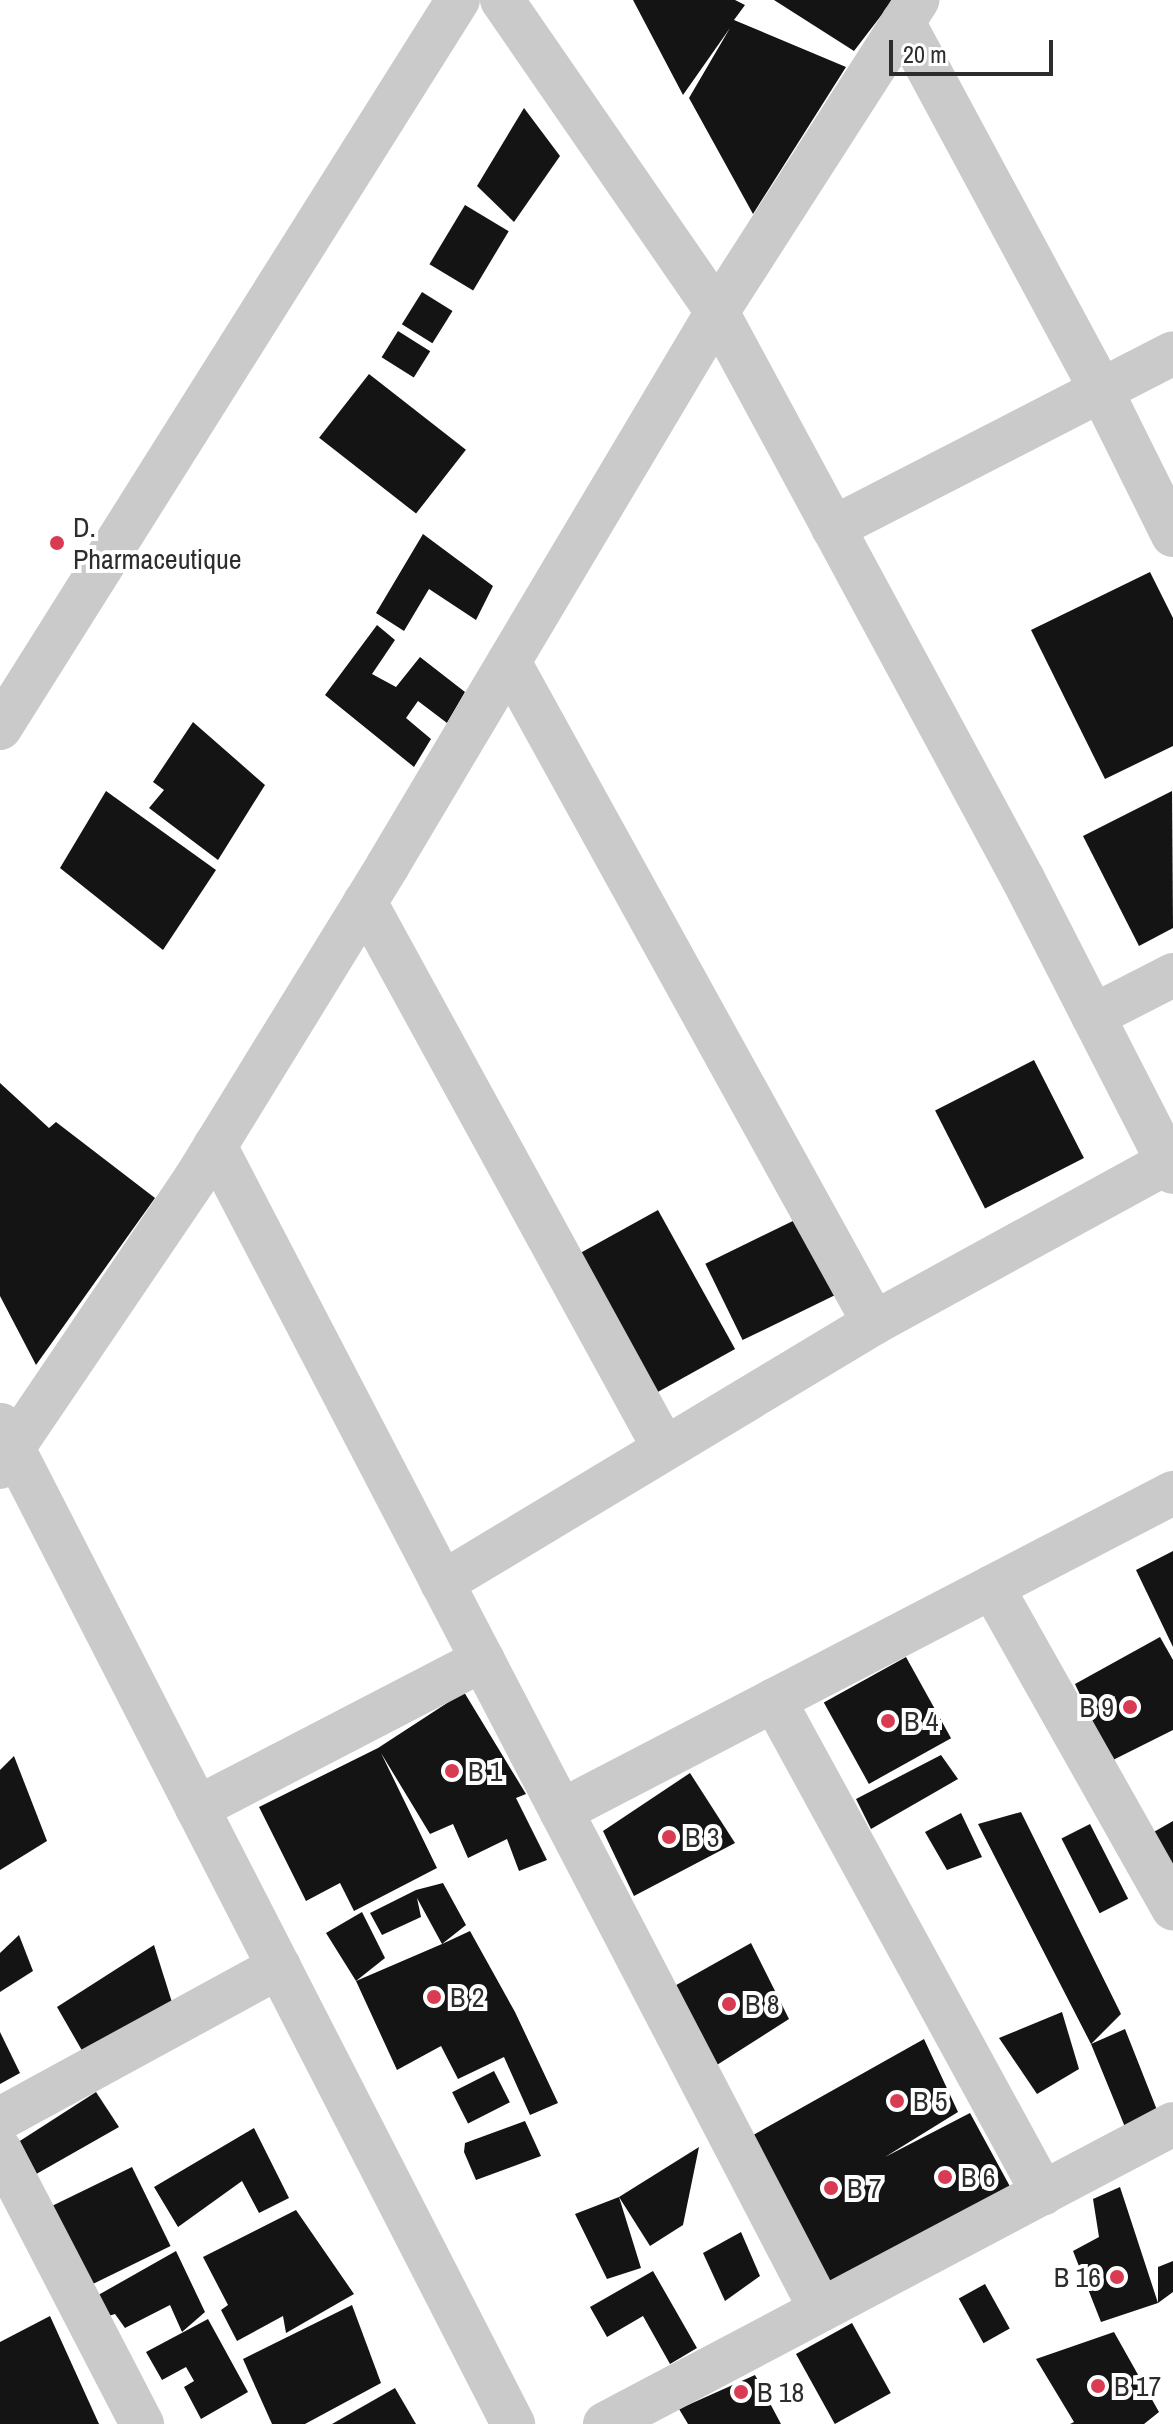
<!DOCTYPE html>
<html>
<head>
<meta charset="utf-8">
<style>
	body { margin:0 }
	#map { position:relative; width:1173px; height:2424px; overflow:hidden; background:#fff; font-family:"Archivo Narrow",sans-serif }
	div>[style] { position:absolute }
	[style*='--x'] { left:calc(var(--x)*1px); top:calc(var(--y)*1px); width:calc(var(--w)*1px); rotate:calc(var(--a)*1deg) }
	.building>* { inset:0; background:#141414; transform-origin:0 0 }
	.minor>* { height:44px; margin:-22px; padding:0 22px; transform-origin:22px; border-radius:22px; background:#cacaca }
	.tertiary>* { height:44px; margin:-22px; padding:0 22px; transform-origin:22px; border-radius:22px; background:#cacaca }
	.dots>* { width:22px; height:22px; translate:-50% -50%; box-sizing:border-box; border:4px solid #fff; border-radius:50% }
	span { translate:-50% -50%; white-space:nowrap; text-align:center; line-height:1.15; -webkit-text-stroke:8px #fff; paint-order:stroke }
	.poi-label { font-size:28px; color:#2d2d2d }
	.left { translate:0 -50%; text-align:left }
	.right { translate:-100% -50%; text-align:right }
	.scale { position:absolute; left:889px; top:40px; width:164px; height:36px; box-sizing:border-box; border:4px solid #2d2d2d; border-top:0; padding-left:10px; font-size:24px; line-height:28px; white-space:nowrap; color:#2d2d2d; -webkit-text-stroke:6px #fff; paint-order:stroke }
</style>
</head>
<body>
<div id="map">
	<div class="building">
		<div style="clip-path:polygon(633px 0,735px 0,745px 5px,734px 20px,846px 67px,753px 214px,689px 98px,730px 28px,683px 95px)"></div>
		<div style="clip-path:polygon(774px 0,893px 0,854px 51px)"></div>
		<div style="clip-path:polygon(524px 108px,560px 156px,514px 222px,477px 186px)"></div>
		<div style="left:465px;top:205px;width:51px;height:69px;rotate:31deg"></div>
		<div style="left:422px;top:292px;width:36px;height:38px;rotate:32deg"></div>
		<div style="left:398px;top:331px;width:38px;height:31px;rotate:32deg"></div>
		<div style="left:369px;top:374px;width:123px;height:81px;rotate:38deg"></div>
		<div style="clip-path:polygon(423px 534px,493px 586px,476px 620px,429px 589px,404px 631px,376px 613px)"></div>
		<div style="clip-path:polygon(1150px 572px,1173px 618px,1173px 746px,1105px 779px,1031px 630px)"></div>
		<div style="clip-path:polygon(377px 625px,395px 640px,372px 674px,396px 687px,420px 657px,465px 692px,447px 723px,418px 701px,406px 718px,431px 739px,414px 767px,325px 695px)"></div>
		<div style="clip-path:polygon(193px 722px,265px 785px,218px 860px,149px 808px,164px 790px,153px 782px)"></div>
		<div style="clip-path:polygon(106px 791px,216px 870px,163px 950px,60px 868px)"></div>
		<div style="clip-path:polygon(1172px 791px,1173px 928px,1139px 946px,1083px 836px)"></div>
		<div style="left:1034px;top:1060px;width:110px;height:111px;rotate:63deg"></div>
		<div style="clip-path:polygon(0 1083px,49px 1128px,56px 1122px,155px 1198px,36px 1365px,0 1296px)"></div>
		<div style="left:658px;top:1210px;width:159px;height:94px;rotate:61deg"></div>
		<div style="left:797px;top:1219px;width:85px;height:102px;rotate:64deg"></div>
		<div style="clip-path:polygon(1173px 1551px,1173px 1647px,1136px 1570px)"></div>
		<div style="clip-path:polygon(1160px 1637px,1173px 1660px,1173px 1730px,1111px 1761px,1075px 1684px)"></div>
		<div style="left:906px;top:1657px;width:93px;height:94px;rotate:61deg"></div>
		<div style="clip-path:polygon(464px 1692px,526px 1794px,516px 1798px,547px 1860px,519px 1871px,507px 1839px,468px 1858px,453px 1824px,430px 1834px,381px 1753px,437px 1868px,354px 1911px,340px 1883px,306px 1901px,259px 1807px,378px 1748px)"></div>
		<div style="clip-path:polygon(941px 1755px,958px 1779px,871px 1829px,856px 1799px)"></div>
		<div style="clip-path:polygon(14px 1756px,47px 1841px,0 1870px,0 1770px)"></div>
		<div style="clip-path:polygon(690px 1773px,735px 1843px,634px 1896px,603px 1831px)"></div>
		<div style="clip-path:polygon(1021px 1812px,1121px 2014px,1091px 2044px,1125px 2029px,1157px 2110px,1125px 2127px,1091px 2044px,978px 1824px)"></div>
		<div style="clip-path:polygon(961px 1813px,982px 1857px,947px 1870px,925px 1832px)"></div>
		<div style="clip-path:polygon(1173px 1821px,1173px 1878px,1152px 1833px)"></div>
		<div style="left:1090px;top:1824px;width:84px;height:32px;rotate:63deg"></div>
		<div style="clip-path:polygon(443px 1883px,466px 1925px,442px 1944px,470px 1931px,515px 2012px,558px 2103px,530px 2115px,504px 2057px,458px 2079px,441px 2046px,397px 2070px,356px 1981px,442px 1944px,417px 1898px,421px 1917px,382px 1935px,370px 1913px,416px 1890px)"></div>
		<div style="clip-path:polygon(362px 1912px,385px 1958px,356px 1981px,326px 1933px)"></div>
		<div style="clip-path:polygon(19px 1935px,33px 1971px,0 1992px,0 1953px)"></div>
		<div style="clip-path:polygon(751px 1943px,789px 2019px,709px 2070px,671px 1988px)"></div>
		<div style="clip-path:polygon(154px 1945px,175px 2012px,84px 2054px,57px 2007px)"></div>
		<div style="clip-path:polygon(1062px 2012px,1079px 2069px,1037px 2094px,999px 2038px)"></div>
		<div style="clip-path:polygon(0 2032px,20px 2073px,0 2084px)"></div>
		<div style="clip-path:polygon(924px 2039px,958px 2112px,885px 2157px,970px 2113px,1013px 2192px,827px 2292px,746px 2139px)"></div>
		<div style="left:494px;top:2071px;width:35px;height:47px;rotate:63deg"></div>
		<div style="clip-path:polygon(96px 2092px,119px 2127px,31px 2177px,12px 2146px)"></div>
		<div style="clip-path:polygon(525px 2121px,541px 2156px,476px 2180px,464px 2152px,465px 2143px)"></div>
		<div style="clip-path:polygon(254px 2128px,289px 2198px,259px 2213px,242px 2181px,178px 2227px,154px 2187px)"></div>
		<div style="clip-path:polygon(699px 2147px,683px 2225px,650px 2246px,619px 2197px,641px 2268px,607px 2279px,575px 2214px,619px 2197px)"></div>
		<div style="left:132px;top:2167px;width:88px;height:96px;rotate:64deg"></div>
		<div style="clip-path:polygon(1120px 2187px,1158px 2303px,1158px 2267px,1173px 2261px,1173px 2292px,1158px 2303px,1101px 2322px,1073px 2251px,1099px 2237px,1093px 2199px)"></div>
		<div style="clip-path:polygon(296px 2210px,354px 2294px,286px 2333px,283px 2316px,237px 2341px,221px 2310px,228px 2305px,203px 2257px)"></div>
		<div style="clip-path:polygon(741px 2232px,760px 2276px,725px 2301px,703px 2253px)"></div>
		<div style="clip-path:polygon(176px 2251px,205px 2312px,182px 2332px,170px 2305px,125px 2328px,115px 2314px,102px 2318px,93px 2298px)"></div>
		<div style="clip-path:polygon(653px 2271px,697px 2348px,670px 2364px,643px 2316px,607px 2337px,590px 2307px)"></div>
		<div style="left:985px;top:2284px;width:51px;height:30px;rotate:61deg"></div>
		<div style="clip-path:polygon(352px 2305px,381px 2383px,305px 2424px,272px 2424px,243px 2359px)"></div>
		<div style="clip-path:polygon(50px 2316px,99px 2424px,0 2424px,0 2342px)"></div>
		<div style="clip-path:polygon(208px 2319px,248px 2392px,201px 2419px,184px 2387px,194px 2381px,186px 2367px,162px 2380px,146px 2352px)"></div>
		<div style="left:852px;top:2323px;width:80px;height:64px;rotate:61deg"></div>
		<div style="clip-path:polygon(1114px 2332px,1159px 2412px,1144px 2424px,1070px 2424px,1074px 2422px,1036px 2359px)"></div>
		<div style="clip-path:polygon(755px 2375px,781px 2424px,688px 2424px,679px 2409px)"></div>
		<div style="clip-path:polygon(395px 2388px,416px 2424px,332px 2424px)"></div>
	</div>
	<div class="minor">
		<div style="--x:502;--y:0;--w:379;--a:55.4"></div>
		<div style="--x:717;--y:312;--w:644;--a:61.65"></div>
		<div style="--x:1023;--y:879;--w:329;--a:62.9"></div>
		<div style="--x:903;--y:22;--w:418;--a:61.7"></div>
		<div style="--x:1101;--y:390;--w:162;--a:63.6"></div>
		<div style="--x:833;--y:528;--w:382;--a:-27.2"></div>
		<div style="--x:509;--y:662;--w:755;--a:61.09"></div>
		<div style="--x:365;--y:902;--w:623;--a:61.29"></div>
		<div style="--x:1093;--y:1016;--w:90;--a:-27.1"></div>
		<div style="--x:215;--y:1146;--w:1312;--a:62.5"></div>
		<div style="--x:1;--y:1425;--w:1123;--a:62.86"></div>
		<div style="--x:0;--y:1467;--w:348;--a:-55.9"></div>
		<div style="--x:195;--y:1179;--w:369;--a:-58.4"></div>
		<div style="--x:388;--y:865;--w:643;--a:-59.25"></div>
		<div style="--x:717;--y:312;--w:371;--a:-57.3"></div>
		<div style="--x:442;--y:1583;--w:504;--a:-31.04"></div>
		<div style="--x:874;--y:1323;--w:335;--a:-28.7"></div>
		<div style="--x:992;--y:1587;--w:369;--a:60.6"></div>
		<div style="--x:774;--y:1700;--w:562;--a:61.38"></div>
		<div style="--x:197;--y:1808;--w:322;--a:-27.4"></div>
		<div style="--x:561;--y:1811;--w:690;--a:-27.46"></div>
		<div style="--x:0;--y:2119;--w:318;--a:-28.6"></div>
		<div style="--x:0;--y:2150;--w:309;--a:62.6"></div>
		<div style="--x:605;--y:2424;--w:642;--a:-27.84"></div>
	</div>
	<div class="tertiary">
		<div style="--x:0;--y:728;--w:860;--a:-57.83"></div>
	</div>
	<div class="dots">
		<div style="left:57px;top:543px;background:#d93b53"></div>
		<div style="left:1130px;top:1707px;background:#d93b53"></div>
		<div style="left:888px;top:1721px;background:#d93b53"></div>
		<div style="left:452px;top:1771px;background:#d93b53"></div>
		<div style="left:669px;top:1837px;background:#d93b53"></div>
		<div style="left:434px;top:1997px;background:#d93b53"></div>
		<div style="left:729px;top:2004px;background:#d93b53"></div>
		<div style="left:897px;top:2101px;background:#d93b53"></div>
		<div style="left:945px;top:2177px;background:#d93b53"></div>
		<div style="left:831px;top:2188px;background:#d93b53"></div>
		<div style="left:1117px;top:2277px;background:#d93b53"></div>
		<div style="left:1098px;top:2386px;background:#d93b53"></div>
		<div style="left:741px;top:2392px;background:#d93b53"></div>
	</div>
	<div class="poi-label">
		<span class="left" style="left:73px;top:543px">D.<br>Pharmaceutique</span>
		<span class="right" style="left:1114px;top:1707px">B 9</span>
		<span class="left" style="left:904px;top:1721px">B 4</span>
		<span class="left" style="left:468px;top:1771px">B 1</span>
		<span class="left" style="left:685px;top:1837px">B 3</span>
		<span class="left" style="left:450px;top:1997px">B 2</span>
		<span class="left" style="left:745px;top:2004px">B 8</span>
		<span class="left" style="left:913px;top:2101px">B 5</span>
		<span class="left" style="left:961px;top:2177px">B 6</span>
		<span class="left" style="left:847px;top:2188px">B 7</span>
		<span class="right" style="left:1101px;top:2277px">B 16</span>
		<span class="left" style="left:1114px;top:2386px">B 17</span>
		<span class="left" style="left:757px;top:2392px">B 18</span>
	</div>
	<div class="scale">20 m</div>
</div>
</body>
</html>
